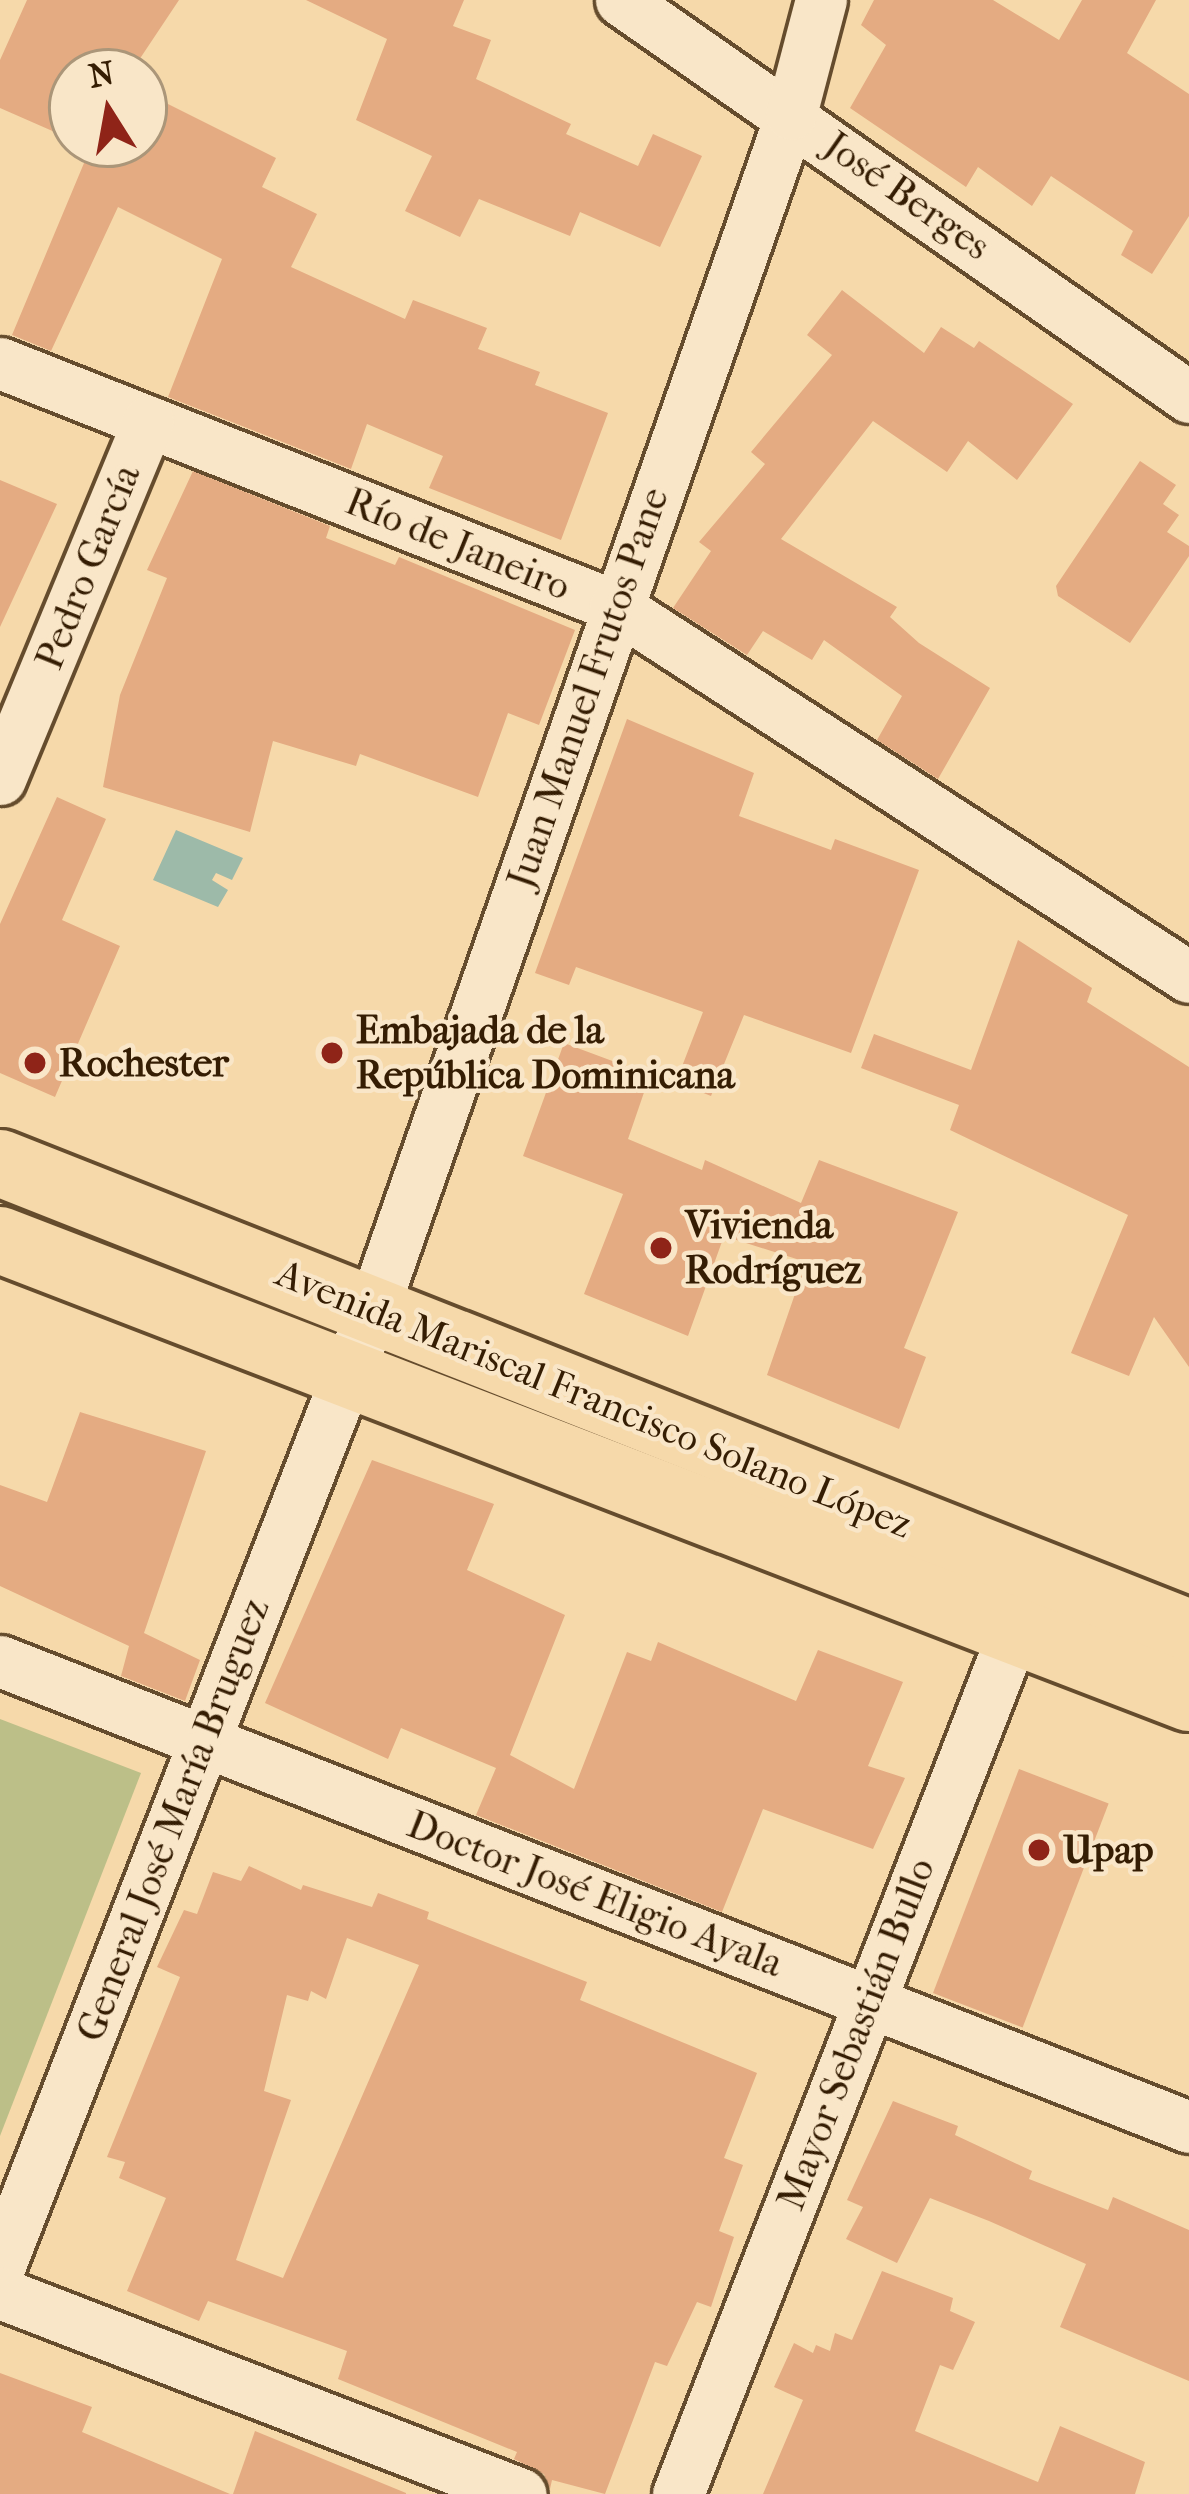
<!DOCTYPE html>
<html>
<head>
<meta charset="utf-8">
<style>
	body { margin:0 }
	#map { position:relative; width:1189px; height:2494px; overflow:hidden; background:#f6d9aa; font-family:"IM FELL French Canon",serif }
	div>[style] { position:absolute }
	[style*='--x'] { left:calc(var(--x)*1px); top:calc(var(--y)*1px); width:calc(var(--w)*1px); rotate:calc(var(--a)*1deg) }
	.green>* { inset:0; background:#bcbf88 }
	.water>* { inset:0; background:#9dbaa9 }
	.building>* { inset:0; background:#e4ab82; transform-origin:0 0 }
	.roads { filter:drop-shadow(3px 0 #654c2d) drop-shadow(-3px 0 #654c2d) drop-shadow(0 3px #654c2d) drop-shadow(0 -3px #654c2d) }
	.minor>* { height:51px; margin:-25.5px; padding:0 25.5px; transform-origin:25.5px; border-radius:25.5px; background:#f9e6c8 }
	.trunk>* { height:66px; margin:-33px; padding:0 33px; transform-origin:33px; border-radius:33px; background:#f6d9aa }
	.dots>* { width:33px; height:33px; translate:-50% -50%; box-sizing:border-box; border:6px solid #f9e6c8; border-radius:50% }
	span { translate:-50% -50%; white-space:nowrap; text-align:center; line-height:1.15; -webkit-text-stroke:9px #f9e6c8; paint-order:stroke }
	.street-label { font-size:39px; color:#351d03 }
	.poi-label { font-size:39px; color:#351d03; font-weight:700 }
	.left { translate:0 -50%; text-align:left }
	.north { position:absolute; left:48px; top:48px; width:120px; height:120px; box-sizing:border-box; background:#f9e6c8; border:3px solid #ab9679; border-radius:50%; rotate:349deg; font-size:33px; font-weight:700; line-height:48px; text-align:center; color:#351d03 }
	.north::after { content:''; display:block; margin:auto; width:42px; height:54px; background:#8f2418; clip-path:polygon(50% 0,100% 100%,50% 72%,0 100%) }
</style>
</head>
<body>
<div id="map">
	<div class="green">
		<div style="clip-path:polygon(0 1719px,141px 1773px,0 2136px)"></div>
	</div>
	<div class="water">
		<div style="clip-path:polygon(176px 830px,243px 858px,232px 880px,216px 873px,212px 880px,228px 890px,218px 907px,153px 880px)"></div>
	</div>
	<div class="building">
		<div style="clip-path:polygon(27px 0,179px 0,131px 72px,72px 72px,72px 101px,57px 133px,0 108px,0 60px)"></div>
		<div style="clip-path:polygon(306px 0,464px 0,453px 26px,491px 40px,476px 79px,571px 124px,566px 134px,638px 166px,653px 134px,702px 156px,660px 247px,580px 212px,570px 236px,479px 199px,460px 237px,405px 211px,432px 156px,356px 120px,387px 39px)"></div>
		<div style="clip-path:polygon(874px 0,993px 0,1059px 40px,1082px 0,1156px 0,1127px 53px,1189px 94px,1189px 216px,1152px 274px,1121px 255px,1133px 231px,1051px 176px,1032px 206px,978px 167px,966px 187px,850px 108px,886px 45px,861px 25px)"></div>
		<div style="clip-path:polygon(144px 92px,276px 158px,262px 187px,317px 214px,291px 267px,405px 319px,413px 300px,487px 328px,478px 349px,540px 372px,535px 385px,608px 413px,561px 540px,429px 488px,443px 456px,367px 424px,351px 469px,168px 397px,222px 259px,118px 207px,51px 351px,12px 335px,92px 144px,144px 144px)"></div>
		<div style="clip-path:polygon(842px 290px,924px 353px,941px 327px,974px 348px,979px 341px,1073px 404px,1017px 480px,968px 441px,947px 472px,873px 421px,781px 539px,897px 607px,890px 617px,919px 643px,990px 688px,938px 779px,877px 740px,902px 696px,824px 640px,812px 660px,763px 631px,747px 655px,673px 608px,711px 551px,699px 542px,765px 464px,751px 452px,832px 355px,807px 335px)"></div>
		<div style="clip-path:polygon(1140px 461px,1176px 485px,1163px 504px,1179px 515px,1167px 532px,1189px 546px,1189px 556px,1130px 643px,1058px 596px,1056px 586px)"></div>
		<div style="clip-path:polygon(193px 471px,330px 526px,326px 538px,395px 565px,399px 557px,575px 630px,539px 725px,508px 713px,478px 797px,360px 754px,356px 766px,273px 741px,250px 832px,103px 787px,120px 695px,167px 578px,147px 570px)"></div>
		<div style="clip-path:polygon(0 480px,57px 504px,0 627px)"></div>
		<div style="clip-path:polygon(627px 719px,754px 773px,739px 816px,831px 850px,835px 839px,919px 870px,851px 1053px,744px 1015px,711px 1096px,676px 1082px,703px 1012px,576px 967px,569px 985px,535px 973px)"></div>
		<div style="clip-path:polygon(57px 797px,106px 819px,62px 920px,120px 946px,55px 1097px,0 1073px,0 924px)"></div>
		<div style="clip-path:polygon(1018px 940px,1092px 988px,1087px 1002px,1189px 1067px,1189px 1367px,1154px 1317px,1129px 1376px,1071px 1353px,1128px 1215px,950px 1130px,959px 1105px,861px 1068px,874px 1034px,971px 1070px)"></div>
		<div style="clip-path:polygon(564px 1043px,650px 1075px,628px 1139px,702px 1170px,705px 1160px,801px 1203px,819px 1160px,958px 1212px,904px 1348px,926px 1357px,899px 1429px,767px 1375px,806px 1262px,724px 1236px,688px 1336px,584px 1294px,623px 1194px,523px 1156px)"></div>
		<div style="clip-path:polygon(80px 1412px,206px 1451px,144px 1633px,200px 1660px,185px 1701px,121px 1676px,129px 1646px,0 1586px,0 1485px,47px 1502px)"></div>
		<div style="clip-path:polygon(372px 1460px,494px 1504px,467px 1570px,565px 1615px,510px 1755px,574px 1789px,627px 1652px,651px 1661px,658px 1642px,796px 1701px,818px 1650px,903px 1682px,868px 1766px,905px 1778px,873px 1849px,763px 1809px,722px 1912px,476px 1815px,496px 1768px,401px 1728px,388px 1759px,265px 1703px)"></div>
		<div style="left:1019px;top:1769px;width:96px;height:240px;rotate:21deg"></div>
		<div style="clip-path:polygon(evenodd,249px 1866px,301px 1890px,303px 1885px,372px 1907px,378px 1893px,429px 1912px,427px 1919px,587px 1982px,580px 2000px,757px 2073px,724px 2158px,743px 2165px,719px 2231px,734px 2237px,711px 2307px,697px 2302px,667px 2366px,655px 2362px,605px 2494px,552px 2480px,550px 2489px,544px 2474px,514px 2459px,517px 2452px,338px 2379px,347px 2351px,208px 2301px,199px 2321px,127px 2291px,166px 2198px,119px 2178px,125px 2162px,107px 2157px,180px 1977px,157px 1967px,184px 1910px,197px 1914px,213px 1872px,241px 1881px,249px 1866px,347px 1938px,419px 1965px,283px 2278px,236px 2260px,291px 2100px,264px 2091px,287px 1995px,308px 2001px,311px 1991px,326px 1999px,347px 1938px)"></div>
		<div style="clip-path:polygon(893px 2101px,958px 2126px,955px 2135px,1032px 2171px,1029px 2179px,1108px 2210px,1113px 2197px,1189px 2230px,1189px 2381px,1060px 2327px,1086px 2264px,989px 2221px,930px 2198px,897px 2263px,846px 2239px,863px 2207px,847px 2200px)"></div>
		<div style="clip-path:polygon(882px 2271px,953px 2298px,950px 2311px,975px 2322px,953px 2370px,940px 2365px,915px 2431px,1038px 2482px,1060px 2426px,1145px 2462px,1135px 2494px,763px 2494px,803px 2400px,774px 2387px,794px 2343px,813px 2353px,816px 2345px,830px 2351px,835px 2333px,852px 2340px)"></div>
		<div style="clip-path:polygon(0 2373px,92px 2407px,82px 2432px,230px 2494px,0 2494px)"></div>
		<div style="clip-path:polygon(255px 2431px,406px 2493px,406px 2494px,233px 2494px)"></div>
	</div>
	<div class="roads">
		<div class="minor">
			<div style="--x:621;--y:0;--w:693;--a:34.95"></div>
			<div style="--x:0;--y:363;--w:661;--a:21.56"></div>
			<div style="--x:615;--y:606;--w:683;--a:32.88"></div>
			<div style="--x:0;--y:779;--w:387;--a:-67.5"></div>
			<div style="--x:0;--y:1661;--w:1277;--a:21.4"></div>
			<div style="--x:0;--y:2265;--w:1024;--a:-68.7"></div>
			<div style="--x:372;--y:1311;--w:1268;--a:-70.71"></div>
			<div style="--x:791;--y:114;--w:118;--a:-75.3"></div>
			<div style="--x:0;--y:2293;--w:558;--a:21.1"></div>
			<div style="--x:678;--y:2494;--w:959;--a:-68.73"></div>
		</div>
		<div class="trunk">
			<div style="--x:0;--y:1163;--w:1279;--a:21.57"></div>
			<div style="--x:0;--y:1240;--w:1274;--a:21.07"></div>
		</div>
	</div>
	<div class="dots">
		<div style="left:332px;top:1053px;background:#8f2418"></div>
		<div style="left:35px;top:1063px;background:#8f2418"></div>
		<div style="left:661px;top:1248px;background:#8f2418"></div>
		<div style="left:1039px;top:1850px;background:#8f2418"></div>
	</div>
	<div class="street-label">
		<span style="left:907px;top:196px;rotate:35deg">José Berges</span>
		<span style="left:458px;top:544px;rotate:22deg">Río de Janeiro</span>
		<span style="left:88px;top:567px;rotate:-68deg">Pedro García</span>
		<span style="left:588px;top:688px;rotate:-71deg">Juan Manuel Frutos Pane</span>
		<span style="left:594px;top:1399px;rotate:22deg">Avenida Mariscal Francisco Solano López</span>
		<span style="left:173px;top:1820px;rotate:-69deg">General José María Bruguez</span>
		<span style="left:595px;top:1894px;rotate:21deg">Doctor José Eligio Ayala</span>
		<span style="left:856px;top:2034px;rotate:-69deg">Mayor Sebastián Bullo</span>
	</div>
	<div class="poi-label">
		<span class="left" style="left:356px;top:1053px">Embajada de la<br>República Dominicana</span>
		<span class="left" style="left:59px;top:1063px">Rochester</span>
		<span class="left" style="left:685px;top:1248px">Vivienda<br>Rodríguez</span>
		<span class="left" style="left:1063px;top:1850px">Upap</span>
	</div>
	<div class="north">N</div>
</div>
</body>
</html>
